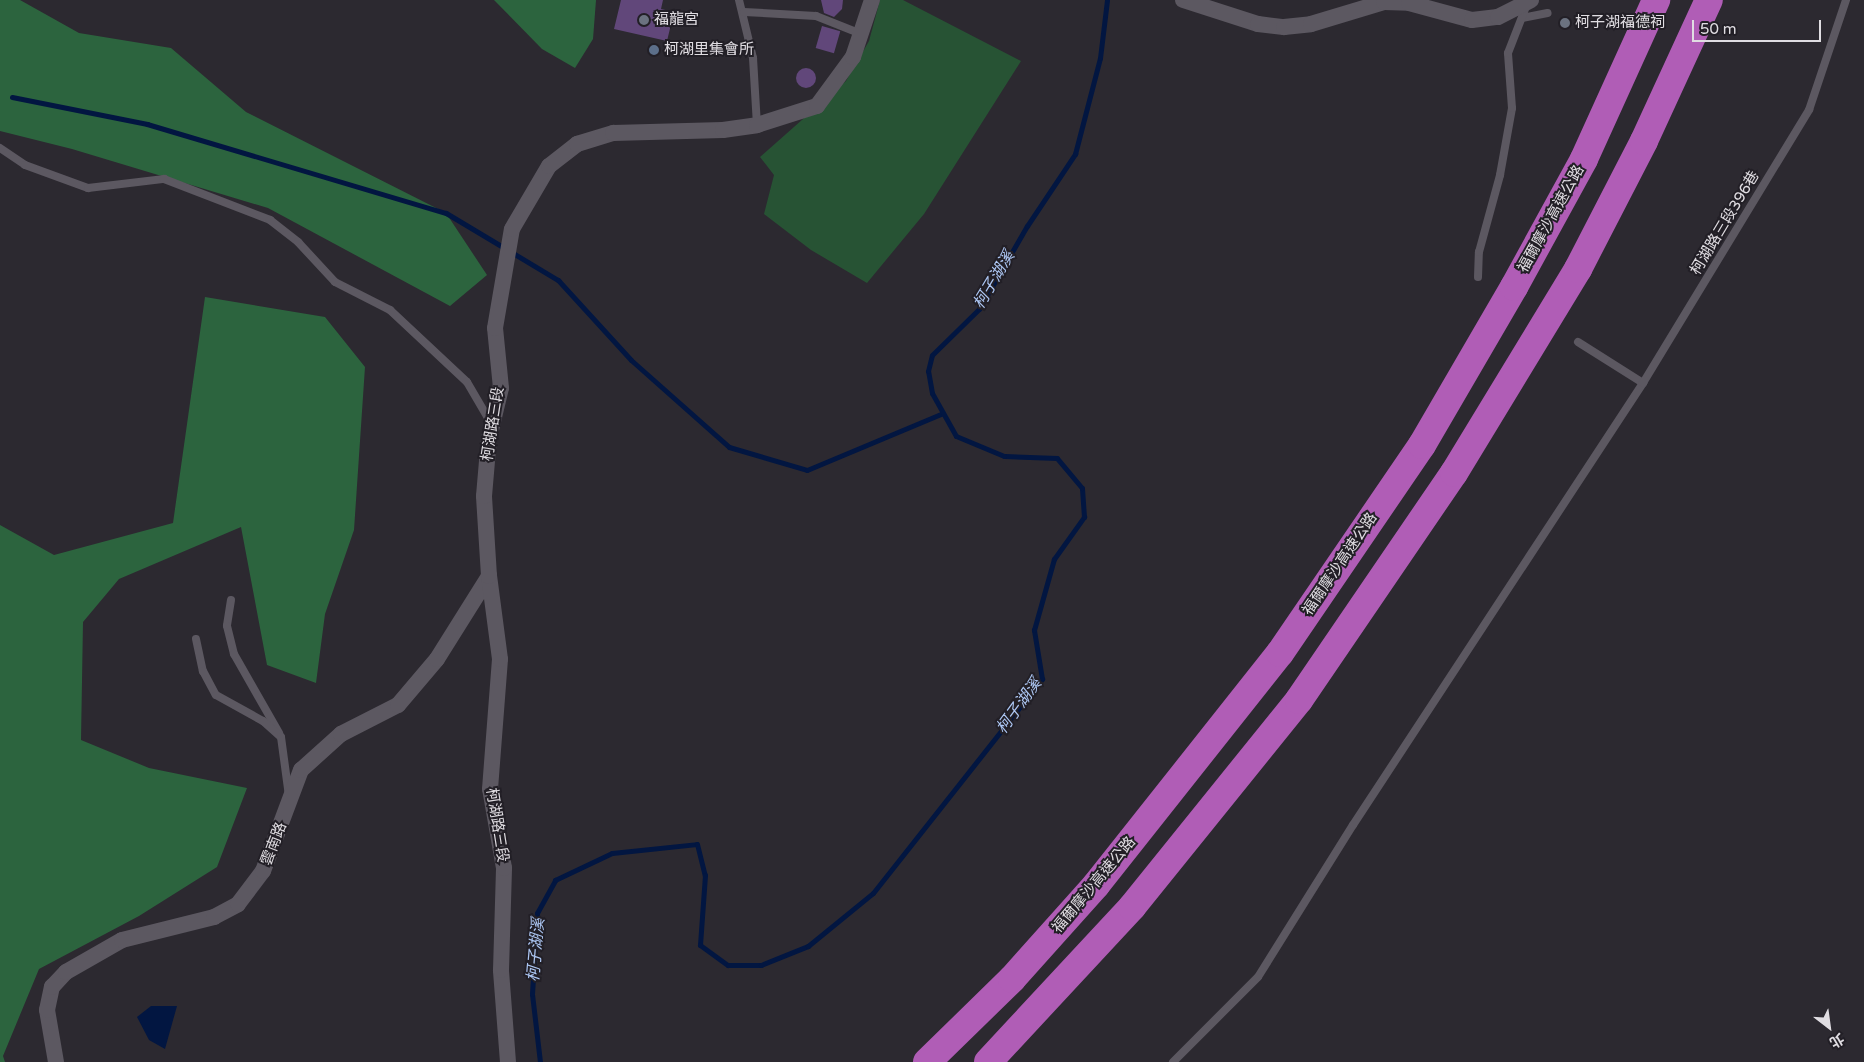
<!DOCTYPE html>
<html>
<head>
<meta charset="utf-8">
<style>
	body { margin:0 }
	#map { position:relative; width:1864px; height:1062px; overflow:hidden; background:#2c2930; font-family:"Varela Round","Noto Sans TC",sans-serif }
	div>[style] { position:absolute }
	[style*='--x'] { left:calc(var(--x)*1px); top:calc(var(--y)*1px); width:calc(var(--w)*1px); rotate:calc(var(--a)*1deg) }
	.green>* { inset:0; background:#275334 }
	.forest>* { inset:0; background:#2c643e }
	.water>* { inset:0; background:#021641 }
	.stream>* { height:5px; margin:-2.5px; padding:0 2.5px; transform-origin:2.5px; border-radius:2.5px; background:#021641 }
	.building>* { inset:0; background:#61477a; transform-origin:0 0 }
	.round { border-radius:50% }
	.lane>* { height:8px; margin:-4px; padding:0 4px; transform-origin:4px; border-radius:4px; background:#5c5861 }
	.street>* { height:16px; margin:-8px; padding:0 8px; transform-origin:8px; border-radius:8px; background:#5c5861 }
	.highway>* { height:28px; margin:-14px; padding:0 14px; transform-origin:14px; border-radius:14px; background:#b05db6 }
	.dots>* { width:14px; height:14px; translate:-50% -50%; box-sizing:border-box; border:2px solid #221f26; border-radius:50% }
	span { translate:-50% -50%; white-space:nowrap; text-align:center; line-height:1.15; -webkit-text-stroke:4px #221f26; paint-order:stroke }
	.poi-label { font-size:15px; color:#e0dde2 }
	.left { translate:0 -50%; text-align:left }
	.street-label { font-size:15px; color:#e0dde2 }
	.water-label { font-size:16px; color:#aec8f5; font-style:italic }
	.north { position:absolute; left:1804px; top:1002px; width:50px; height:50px; -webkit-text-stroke:4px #221f26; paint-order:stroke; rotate:150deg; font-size:14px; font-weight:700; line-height:20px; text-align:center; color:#e0dde2 }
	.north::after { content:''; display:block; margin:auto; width:18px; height:22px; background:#e0dde2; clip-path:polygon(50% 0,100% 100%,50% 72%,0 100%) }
	.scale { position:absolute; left:1692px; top:20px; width:129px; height:22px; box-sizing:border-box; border:2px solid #e0dde2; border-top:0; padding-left:6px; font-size:15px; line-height:18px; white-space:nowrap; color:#e0dde2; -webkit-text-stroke:4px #221f26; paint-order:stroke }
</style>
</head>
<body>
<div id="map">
	<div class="green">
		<div style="clip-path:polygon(880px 0,903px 0,1021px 61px,924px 214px,867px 283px,811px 250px,764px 214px,774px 175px,760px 157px,846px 81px,869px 41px)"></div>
	</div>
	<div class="forest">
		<div style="clip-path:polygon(0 0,20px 0,79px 33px,171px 48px,246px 112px,446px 213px,487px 275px,450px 306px,268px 208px,72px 149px,0 131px)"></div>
		<div style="clip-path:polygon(494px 0,596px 0,593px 39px,575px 68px,542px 49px)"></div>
		<div style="clip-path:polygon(205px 297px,325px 317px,365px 367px,354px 530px,325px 614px,316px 683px,267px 665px,241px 527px,119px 579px,83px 622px,81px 740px,149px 768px,247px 788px,217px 867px,139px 916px,39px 969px,3px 1056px,5px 1062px,0 1062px,0 525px,54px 555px,173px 523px)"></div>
	</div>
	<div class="water">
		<div style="clip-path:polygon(151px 1006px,177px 1006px,165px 1049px,149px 1040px,137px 1017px)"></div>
	</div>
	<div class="stream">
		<div style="--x:12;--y:97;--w:138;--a:11.3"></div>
		<div style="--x:147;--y:124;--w:312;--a:16.6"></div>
		<div style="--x:446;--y:213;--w:131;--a:30.9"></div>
		<div style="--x:558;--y:280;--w:108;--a:47.6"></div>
		<div style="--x:631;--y:360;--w:131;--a:41.6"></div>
		<div style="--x:729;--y:447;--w:81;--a:16.4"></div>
		<div style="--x:807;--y:470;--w:147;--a:-22.7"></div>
		<div style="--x:540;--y:1062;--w:68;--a:-96.7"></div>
		<div style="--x:532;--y:994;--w:81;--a:-86.5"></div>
		<div style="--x:537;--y:913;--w:38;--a:-61"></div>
		<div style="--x:555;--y:880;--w:63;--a:-25.3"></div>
		<div style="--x:612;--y:853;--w:85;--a:-6"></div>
		<div style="--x:697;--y:844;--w:32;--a:76"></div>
		<div style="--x:705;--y:875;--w:70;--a:94.1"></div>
		<div style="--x:700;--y:945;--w:34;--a:36"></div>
		<div style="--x:728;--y:965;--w:33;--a:0"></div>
		<div style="--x:761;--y:965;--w:51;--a:-22"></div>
		<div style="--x:808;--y:946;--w:84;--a:-39.2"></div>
		<div style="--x:873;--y:893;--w:273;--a:-51.7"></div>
		<div style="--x:1042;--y:679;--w:50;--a:-99.3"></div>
		<div style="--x:1034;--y:630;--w:74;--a:-74.3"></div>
		<div style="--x:1054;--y:559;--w:52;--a:-54.5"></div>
		<div style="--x:1084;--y:517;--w:29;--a:-94"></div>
		<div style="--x:1082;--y:488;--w:39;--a:-130"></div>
		<div style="--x:1057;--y:458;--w:53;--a:-177.8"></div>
		<div style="--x:1004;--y:456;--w:52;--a:-157.4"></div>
		<div style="--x:956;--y:436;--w:49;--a:-119.2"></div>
		<div style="--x:932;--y:393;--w:22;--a:-100"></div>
		<div style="--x:928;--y:371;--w:16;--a:-76"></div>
		<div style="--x:932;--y:355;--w:66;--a:-44.4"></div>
		<div style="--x:979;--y:309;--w:96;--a:-60"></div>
		<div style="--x:1027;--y:226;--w:87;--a:-56.3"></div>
		<div style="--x:1075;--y:154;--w:99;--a:-75.4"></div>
		<div style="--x:1100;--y:58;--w:58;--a:-83.1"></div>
	</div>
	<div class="building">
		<div style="clip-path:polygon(621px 0,663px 0,661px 9px,674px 12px,667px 41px,614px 29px)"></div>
		<div style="clip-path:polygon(821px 0,843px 0,842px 9px,834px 17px,824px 13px)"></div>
		<div style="left:822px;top:26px;width:19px;height:23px;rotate:16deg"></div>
		<div class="round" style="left:796px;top:68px;width:20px;height:20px"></div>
	</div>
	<div class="lane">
		<div style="--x:739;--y:0;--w:60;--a:76.4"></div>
		<div style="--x:753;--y:58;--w:67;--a:86.6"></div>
		<div style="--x:744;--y:12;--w:72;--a:3.2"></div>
		<div style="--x:816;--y:16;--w:46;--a:21.6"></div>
		<div style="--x:1522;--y:18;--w:26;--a:-11"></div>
		<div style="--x:0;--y:148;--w:30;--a:34"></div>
		<div style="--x:25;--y:165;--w:67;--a:20.1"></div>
		<div style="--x:88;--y:188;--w:77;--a:-6.8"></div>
		<div style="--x:164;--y:179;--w:114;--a:21.1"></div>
		<div style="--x:270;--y:220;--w:36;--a:38"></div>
		<div style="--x:298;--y:242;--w:54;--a:47.2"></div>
		<div style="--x:335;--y:282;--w:62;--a:27"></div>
		<div style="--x:390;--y:310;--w:105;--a:43.1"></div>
		<div style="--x:467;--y:382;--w:48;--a:59.7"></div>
		<div style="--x:1478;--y:277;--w:25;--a:-88"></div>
		<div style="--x:1479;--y:252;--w:80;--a:-74.7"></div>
		<div style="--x:1500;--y:175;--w:68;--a:-79.8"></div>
		<div style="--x:1512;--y:108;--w:55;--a:-94.2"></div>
		<div style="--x:1508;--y:53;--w:53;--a:-68.8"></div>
		<div style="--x:1578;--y:342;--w:77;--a:32.2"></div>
		<div style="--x:231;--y:600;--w:26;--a:99"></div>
		<div style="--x:227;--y:626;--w:29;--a:76"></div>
		<div style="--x:234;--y:654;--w:91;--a:60.3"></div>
		<div style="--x:196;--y:639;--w:33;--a:78"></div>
		<div style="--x:203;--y:671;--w:27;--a:62"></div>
		<div style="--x:216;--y:695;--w:54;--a:29"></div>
		<div style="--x:263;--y:721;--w:24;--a:42"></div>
		<div style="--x:281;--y:737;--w:60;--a:82.3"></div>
		<div style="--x:1173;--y:1062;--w:120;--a:-45"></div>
		<div style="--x:1258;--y:977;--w:179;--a:-58"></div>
		<div style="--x:1353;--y:825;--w:529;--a:-56.73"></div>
		<div style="--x:1643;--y:383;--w:320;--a:-58.7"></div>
		<div style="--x:1809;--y:110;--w:116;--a:-71.4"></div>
	</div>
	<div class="street">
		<div style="--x:1183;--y:0;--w:79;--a:17.7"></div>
		<div style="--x:1258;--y:24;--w:26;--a:7"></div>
		<div style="--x:1284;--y:27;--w:27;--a:-6"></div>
		<div style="--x:1311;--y:24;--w:76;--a:-16.8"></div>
		<div style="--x:1384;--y:2;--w:25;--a:2"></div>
		<div style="--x:1409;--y:3;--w:65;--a:15.1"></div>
		<div style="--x:1472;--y:20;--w:26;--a:-7"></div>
		<div style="--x:1498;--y:17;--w:37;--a:-27"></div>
		<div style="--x:56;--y:1062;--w:53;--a:-99.8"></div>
		<div style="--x:47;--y:1010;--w:24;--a:-78"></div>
		<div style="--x:52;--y:987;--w:21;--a:-47"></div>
		<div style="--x:66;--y:972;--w:64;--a:-29.7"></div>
		<div style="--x:122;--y:940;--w:95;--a:-14"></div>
		<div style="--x:214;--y:917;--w:27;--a:-28"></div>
		<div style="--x:238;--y:904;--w:41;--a:-52.9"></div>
		<div style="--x:263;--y:871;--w:108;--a:-69.4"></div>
		<div style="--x:301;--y:770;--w:54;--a:-42"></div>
		<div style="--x:341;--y:734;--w:64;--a:-27"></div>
		<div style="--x:398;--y:705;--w:60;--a:-49.7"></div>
		<div style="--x:437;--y:659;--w:98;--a:-57.9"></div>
		<div style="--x:508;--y:1062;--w:92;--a:-94.4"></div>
		<div style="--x:501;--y:970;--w:102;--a:-88.3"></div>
		<div style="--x:504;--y:868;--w:80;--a:-100"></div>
		<div style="--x:490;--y:789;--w:130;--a:-85.6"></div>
		<div style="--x:500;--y:659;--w:84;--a:-97.5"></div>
		<div style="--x:489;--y:576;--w:80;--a:-93.6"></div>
		<div style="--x:484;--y:496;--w:58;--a:-85.1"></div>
		<div style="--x:489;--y:438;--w:51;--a:-76.5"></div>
		<div style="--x:501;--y:388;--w:60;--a:-95.7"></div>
		<div style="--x:495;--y:328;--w:100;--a:-80.3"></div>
		<div style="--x:512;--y:229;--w:73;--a:-59.6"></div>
		<div style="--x:549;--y:166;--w:36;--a:-38"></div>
		<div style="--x:577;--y:144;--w:38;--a:-17"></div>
		<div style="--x:613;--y:133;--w:110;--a:-1.6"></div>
		<div style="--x:723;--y:130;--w:34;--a:-8"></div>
		<div style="--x:757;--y:125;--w:63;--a:-17.6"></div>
		<div style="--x:817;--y:106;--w:61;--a:-53.7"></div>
		<div style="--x:853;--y:57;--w:60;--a:-71.6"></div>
	</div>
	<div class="highway">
		<div style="--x:927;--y:1062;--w:119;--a:-44.3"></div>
		<div style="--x:1012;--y:979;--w:126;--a:-48.2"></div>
		<div style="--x:1096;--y:885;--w:296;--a:-51.6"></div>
		<div style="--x:1280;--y:653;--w:252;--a:-55.7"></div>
		<div style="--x:1422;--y:445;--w:183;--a:-59.8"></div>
		<div style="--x:1514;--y:287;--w:146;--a:-61.3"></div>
		<div style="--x:1584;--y:159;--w:175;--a:-65.6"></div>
		<div style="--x:988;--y:1062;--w:212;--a:-47.1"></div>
		<div style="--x:1132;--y:907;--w:266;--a:-51.1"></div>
		<div style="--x:1299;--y:700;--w:275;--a:-55.7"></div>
		<div style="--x:1454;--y:473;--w:239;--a:-58.7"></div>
		<div style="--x:1578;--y:269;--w:144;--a:-62.7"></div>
		<div style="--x:1644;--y:141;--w:155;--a:-65.3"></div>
	</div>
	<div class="dots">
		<div style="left:644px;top:20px;background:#6b7280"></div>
		<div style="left:1565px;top:23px;background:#6b7280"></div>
		<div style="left:654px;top:50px;background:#5c6f8a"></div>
	</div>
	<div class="poi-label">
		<span class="left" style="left:654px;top:20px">福龍宮</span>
		<span class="left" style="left:1575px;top:23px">柯子湖福德祠</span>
		<span class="left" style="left:664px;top:50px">柯湖里集會所</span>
	</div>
	<div class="street-label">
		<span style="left:1551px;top:219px;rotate:-61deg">福爾摩沙高速公路</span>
		<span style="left:1725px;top:223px;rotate:-59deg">柯湖路三段396巷</span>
		<span style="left:493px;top:424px;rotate:-81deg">柯湖路三段</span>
		<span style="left:1340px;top:564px;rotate:-56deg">福爾摩沙高速公路</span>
		<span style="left:497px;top:825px;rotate:81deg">柯湖路三段</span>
		<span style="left:274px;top:844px;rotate:-69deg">雲南路</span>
		<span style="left:1094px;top:885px;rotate:-50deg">福爾摩沙高速公路</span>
	</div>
	<div class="water-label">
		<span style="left:994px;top:280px;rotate:-59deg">柯子湖溪</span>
		<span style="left:1019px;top:706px;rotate:-54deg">柯子湖溪</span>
		<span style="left:536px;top:950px;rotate:-85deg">柯子湖溪</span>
	</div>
	<div class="north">北</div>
	<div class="scale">50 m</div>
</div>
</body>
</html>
